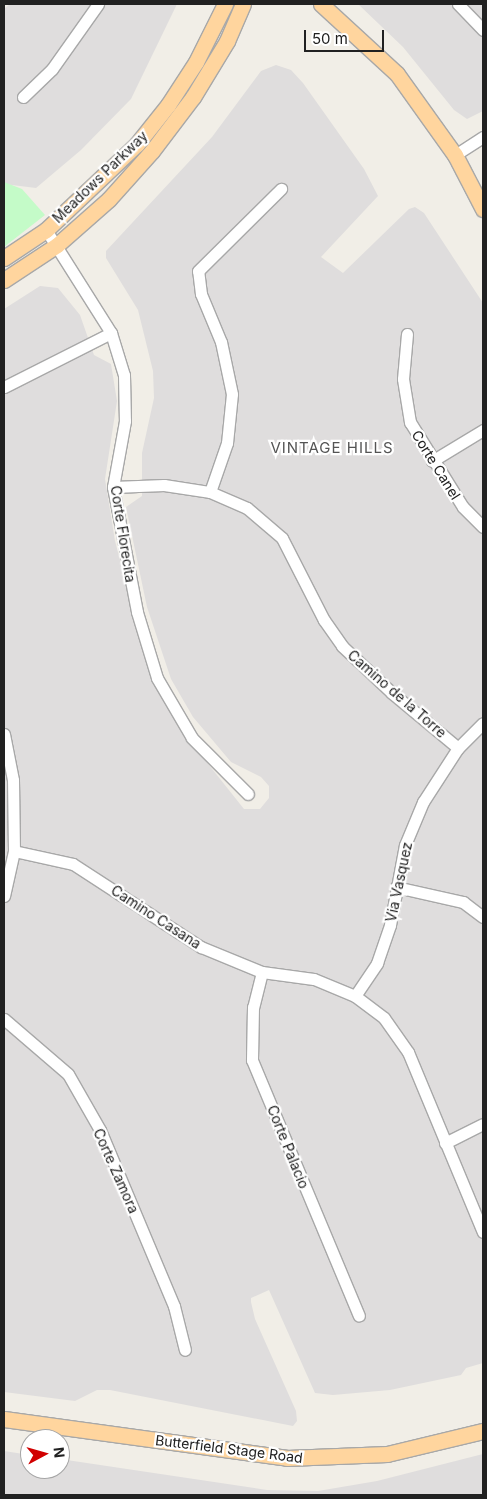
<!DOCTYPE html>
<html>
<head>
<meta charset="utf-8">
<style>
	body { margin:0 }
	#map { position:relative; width:487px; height:1499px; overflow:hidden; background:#f1eee7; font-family:Inter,sans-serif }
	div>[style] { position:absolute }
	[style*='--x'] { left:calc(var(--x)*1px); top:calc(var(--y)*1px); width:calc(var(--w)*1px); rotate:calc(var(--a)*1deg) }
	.residential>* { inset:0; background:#dfdddd }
	.park>* { inset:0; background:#c4fbc8 }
	.roads { filter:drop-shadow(1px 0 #a8a8a8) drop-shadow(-1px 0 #a8a8a8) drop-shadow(0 1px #a8a8a8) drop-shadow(0 -1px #a8a8a8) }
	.minor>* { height:11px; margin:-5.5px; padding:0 5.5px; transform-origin:5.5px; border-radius:5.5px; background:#fff }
	.major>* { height:15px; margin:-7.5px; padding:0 7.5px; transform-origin:7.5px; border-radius:7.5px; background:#ffd59e }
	span { translate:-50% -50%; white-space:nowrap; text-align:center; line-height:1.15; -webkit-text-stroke:4.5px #fff; paint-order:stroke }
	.street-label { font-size:14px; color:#212121 }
	.neighbourhood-label { font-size:15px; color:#545454; letter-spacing:1px }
	.frame { position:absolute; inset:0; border:5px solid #212121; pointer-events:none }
	.north { position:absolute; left:20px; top:1429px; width:50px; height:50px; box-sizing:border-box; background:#fff; border:1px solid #a6a6a6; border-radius:50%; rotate:84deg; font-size:14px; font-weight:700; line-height:20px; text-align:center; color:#212121 }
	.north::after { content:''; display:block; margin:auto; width:18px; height:22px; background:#d10000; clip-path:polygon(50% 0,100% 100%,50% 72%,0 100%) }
	.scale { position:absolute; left:304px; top:30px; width:80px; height:22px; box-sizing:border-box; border:2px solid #212121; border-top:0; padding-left:6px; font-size:15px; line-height:18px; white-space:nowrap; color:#212121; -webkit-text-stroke:4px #fff; paint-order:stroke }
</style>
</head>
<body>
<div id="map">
	<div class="residential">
		<div style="clip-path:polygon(10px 4px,177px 4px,131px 99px,81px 150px,36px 188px,4px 184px,4px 9px)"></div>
		<div style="clip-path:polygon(358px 4px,483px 4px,483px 111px,467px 119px,454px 110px,403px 47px)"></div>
		<div style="clip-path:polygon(276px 65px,291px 70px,303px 83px,364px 169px,378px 196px,321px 257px,343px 273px,409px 209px,415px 207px,424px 213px,483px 303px,483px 1363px,466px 1368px,461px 1375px,390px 1390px,333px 1395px,315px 1393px,269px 1290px,251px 1298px,251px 1302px,255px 1319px,296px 1411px,297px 1421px,293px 1426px,110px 1390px,97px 1390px,75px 1401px,4px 1392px,4px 309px,40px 286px,58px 288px,80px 315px,94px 355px,111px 364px,117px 401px,105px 479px,115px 541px,149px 669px,162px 698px,197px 750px,244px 809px,260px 809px,269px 798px,269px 786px,261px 777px,231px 762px,193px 717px,171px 679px,147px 607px,126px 507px,142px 496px,142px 453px,154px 398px,153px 371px,138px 310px,106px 258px,106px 251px,212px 137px,261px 71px)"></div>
		<div style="clip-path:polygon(4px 1451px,30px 1455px,30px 1469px,60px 1469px,60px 1459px,267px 1490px,318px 1491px,377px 1481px,483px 1454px,483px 1495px,4px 1495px)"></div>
	</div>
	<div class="park">
		<div style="clip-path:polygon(4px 182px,22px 189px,45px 215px,4px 247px)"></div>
	</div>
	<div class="roads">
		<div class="minor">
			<div style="--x:458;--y:4;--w:36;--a:46"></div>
			<div style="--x:23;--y:97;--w:40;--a:-44"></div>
			<div style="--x:52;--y:69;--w:80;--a:-54.7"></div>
			<div style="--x:455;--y:155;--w:33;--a:-33"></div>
			<div style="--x:46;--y:230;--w:122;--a:57.7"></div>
			<div style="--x:111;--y:333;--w:44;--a:72.8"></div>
			<div style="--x:124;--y:375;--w:46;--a:88.8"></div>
			<div style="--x:125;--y:421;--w:67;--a:100.3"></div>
			<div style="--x:113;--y:487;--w:127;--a:79.1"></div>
			<div style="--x:137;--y:612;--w:69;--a:73.1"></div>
			<div style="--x:157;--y:678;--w:69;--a:59.7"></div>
			<div style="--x:192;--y:738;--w:79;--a:45"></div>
			<div style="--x:407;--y:334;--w:45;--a:95.1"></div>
			<div style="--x:403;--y:379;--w:44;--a:80.8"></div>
			<div style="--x:410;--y:422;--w:100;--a:58.1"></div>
			<div style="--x:463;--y:507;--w:28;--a:45"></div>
			<div style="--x:4;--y:387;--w:120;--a:-26.8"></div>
			<div style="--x:432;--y:461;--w:60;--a:-31.3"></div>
			<div style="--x:113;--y:487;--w:51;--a:-2.2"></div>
			<div style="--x:164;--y:485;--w:47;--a:8.7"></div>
			<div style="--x:210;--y:492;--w:40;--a:23.4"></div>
			<div style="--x:247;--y:508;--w:46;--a:40.6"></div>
			<div style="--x:282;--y:538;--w:92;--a:62.9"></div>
			<div style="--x:324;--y:620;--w:32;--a:55"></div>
			<div style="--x:342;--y:646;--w:69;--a:43.2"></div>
			<div style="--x:392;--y:693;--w:86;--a:39.8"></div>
			<div style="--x:210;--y:492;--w:52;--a:-70.9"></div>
			<div style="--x:227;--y:443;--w:49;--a:-84.2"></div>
			<div style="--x:232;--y:394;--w:53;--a:-101.9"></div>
			<div style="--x:221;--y:342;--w:52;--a:-112.6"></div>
			<div style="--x:201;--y:294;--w:23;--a:-97"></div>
			<div style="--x:198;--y:271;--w:117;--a:-44.7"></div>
			<div style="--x:4;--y:734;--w:47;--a:78.9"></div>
			<div style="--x:13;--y:780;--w:71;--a:89.2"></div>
			<div style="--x:14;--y:851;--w:46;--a:102.5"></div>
			<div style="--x:14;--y:851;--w:60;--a:12.4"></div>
			<div style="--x:73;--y:864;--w:153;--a:33"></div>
			<div style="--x:201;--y:947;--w:66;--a:22.3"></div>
			<div style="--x:262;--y:972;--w:52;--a:7.7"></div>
			<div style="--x:314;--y:979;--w:44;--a:22.5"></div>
			<div style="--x:355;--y:996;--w:36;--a:37"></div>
			<div style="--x:384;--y:1018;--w:42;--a:54.8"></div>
			<div style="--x:408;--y:1052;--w:195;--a:67.4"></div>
			<div style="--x:396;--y:887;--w:69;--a:12.6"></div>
			<div style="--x:463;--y:902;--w:25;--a:37"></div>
			<div style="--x:262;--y:972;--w:36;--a:104"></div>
			<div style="--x:253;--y:1007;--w:53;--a:91.1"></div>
			<div style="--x:252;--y:1060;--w:277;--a:67.3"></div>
			<div style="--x:355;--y:996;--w:40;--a:-56"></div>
			<div style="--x:377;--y:963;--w:40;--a:-71.1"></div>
			<div style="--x:390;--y:925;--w:81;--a:-79.4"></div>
			<div style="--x:405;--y:845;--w:47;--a:-67.3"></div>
			<div style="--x:423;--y:802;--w:64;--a:-57.1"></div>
			<div style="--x:458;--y:748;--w:35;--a:-45"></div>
			<div style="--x:4;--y:1019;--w:84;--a:40.7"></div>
			<div style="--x:68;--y:1074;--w:64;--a:60.3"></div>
			<div style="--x:100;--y:1130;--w:191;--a:67.2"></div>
			<div style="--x:174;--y:1306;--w:45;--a:76"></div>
			<div style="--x:445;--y:1143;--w:42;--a:-26.6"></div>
		</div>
		<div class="major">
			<div style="--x:321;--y:4;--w:103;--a:42.6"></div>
			<div style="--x:397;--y:74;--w:100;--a:54.4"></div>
			<div style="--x:455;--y:155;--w:61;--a:62.6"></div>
			<div style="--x:4;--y:258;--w:50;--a:-33.7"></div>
			<div style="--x:46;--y:230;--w:125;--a:-43.4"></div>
			<div style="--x:137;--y:144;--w:50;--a:-51.5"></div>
			<div style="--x:168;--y:105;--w:51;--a:-56.9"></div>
			<div style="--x:196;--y:62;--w:65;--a:-63.4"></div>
			<div style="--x:4;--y:280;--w:64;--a:-33.4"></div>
			<div style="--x:57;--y:245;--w:69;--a:-41.5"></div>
			<div style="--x:109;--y:199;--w:64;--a:-48.1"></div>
			<div style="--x:152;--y:151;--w:68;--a:-52.8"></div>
			<div style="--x:193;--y:97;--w:66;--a:-58.7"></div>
			<div style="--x:227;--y:41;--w:40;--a:-66.6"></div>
			<div style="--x:4;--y:1419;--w:286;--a:7.8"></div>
			<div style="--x:287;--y:1458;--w:100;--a:-2.3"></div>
			<div style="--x:387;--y:1454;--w:99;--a:-13.5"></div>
		</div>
	</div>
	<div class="street-label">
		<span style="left:100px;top:177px;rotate:-44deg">Meadows Parkway</span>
		<span style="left:436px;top:465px;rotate:58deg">Corte Canel</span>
		<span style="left:123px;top:534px;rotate:81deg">Corte Florecita</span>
		<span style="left:397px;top:694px;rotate:41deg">Camino de la Torre</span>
		<span style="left:399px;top:882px;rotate:-78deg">Via Vasquez</span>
		<span style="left:156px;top:917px;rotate:33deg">Camino Casana</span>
		<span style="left:288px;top:1147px;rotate:68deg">Corte Palacio</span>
		<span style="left:116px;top:1171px;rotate:66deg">Corte Zamora</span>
		<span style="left:229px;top:1449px;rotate:7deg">Butterfield Stage Road</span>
	</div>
	<div class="neighbourhood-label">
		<span style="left:332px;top:448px">VINTAGE HILLS</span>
	</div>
	<div class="frame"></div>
	<div class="north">N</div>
	<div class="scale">50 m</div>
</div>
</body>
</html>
